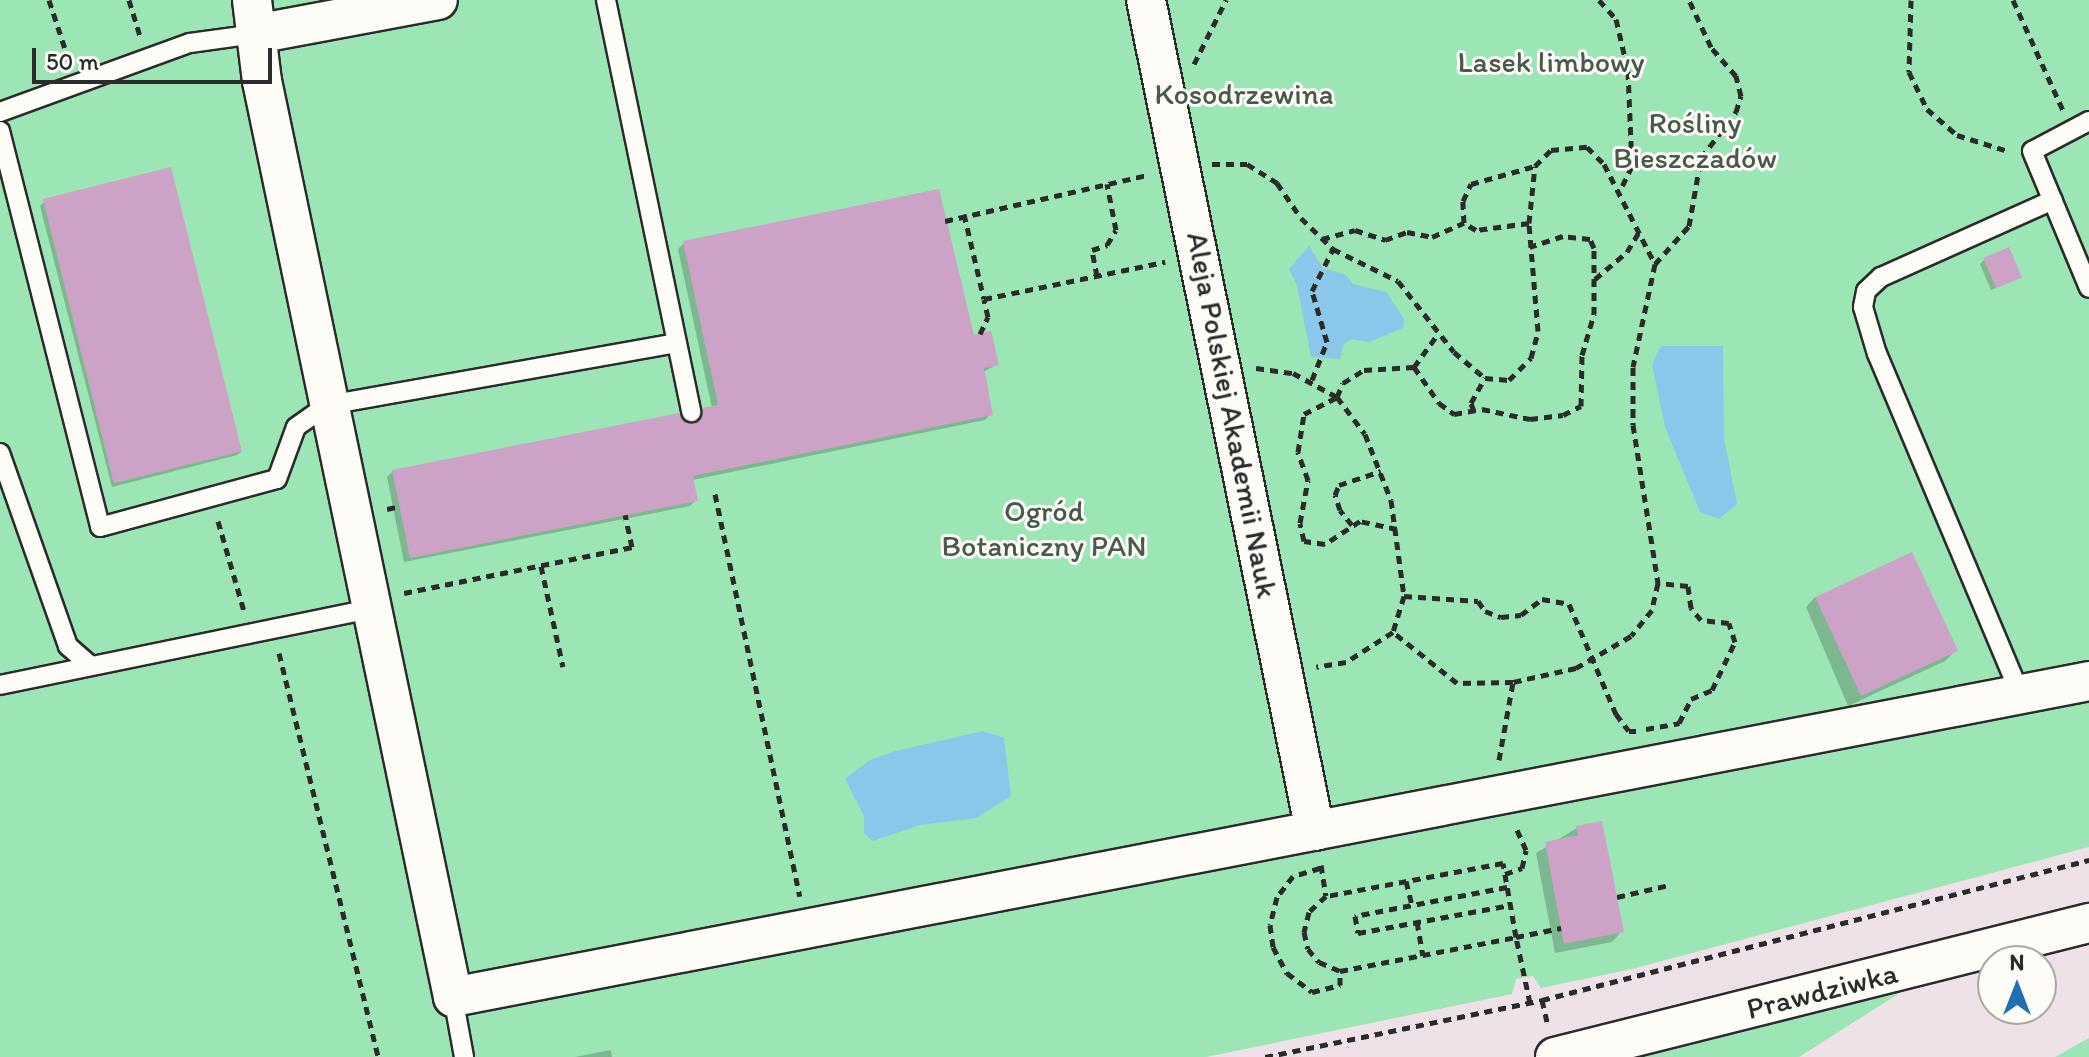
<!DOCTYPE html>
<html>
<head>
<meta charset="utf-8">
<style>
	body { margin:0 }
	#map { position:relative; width:2089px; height:1057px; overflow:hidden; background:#eee1e8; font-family:Itim,sans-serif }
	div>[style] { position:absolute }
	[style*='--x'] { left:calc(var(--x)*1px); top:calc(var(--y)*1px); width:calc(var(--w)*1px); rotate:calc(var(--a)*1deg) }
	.green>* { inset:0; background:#9ce5b4 }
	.water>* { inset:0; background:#8ac7ea }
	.shadow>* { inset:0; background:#0003 }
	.building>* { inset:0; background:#cca2c6; transform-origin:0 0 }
	.path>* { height:5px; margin-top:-2.5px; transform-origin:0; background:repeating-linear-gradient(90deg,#2b2b2b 0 8px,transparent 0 14px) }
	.roads { filter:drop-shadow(2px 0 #2b2b2b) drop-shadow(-2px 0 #2b2b2b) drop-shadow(0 2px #2b2b2b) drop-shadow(0 -2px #2b2b2b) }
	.lane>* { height:18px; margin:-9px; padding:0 9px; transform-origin:9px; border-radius:9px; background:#fdfcf7 }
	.street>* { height:38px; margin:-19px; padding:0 19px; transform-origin:19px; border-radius:19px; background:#fdfcf7 }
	span { translate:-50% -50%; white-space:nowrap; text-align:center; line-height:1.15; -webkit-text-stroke:6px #fdfcf7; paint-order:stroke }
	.park-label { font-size:30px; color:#475a4d }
	.street-label { font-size:30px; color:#2b2b2b }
	.north { position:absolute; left:1977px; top:945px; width:80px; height:80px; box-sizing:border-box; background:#fdfcf7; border:2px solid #a9a8a5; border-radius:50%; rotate:0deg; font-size:22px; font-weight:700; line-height:32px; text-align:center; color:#2b2b2b }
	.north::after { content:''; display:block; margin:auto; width:28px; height:36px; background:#1f6fb2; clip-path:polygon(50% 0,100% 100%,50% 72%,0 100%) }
	.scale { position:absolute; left:32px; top:48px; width:240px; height:36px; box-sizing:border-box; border:4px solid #2b2b2b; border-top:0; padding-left:10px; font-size:24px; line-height:28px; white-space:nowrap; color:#2b2b2b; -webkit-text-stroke:6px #fdfcf7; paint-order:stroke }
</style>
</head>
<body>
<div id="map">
	<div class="green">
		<div style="clip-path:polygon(0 0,2089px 0,2089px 847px,1632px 969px,1541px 988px,1533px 976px,1516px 979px,1512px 994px,1206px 1057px,0 1057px)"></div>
		<div style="clip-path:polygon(1909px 987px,1799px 1057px,1639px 1057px)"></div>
		<div style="clip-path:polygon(2089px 1038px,2089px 1057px,2055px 1057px)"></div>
	</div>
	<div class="water">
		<div style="clip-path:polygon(1309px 246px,1323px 268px,1346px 275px,1353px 284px,1386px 292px,1404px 319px,1403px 328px,1369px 342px,1352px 339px,1343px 345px,1340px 359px,1311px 357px,1297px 285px,1289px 269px)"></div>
		<div style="clip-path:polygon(1661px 346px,1723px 346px,1724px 438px,1737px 504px,1719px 519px,1700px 512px,1665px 427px,1652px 364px)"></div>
		<div style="clip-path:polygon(983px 731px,1004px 738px,1011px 796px,976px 818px,920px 825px,873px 841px,864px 833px,864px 816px,845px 779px,870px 760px,896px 751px)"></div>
	</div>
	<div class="shadow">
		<div style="clip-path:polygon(44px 202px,242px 451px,237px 455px,112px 487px,40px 206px)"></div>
		<div style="clip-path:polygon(684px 243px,972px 337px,996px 365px,983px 372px,991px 414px,985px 420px,692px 480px,696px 500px,690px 506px,404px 562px,387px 477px,393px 471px,681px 422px,692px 425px,712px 408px,678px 249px)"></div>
		<div style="clip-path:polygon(1984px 260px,2020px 276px,1991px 290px,1980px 264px)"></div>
		<div style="clip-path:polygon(1815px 597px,1955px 651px,1945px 661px,1848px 706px,1806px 607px)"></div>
		<div style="clip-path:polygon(1577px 828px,1621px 932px,1612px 942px,1555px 953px,1536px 853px)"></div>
		<div style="clip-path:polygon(611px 1050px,612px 1057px,575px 1057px)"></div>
	</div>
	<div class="building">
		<div style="left:171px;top:167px;width:293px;height:132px;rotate:76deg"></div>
		<div style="clip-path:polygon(939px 189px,974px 335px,991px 331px,999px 365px,984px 368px,993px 415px,693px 476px,698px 501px,410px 558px,392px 470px,679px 413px,683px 420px,694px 424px,702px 408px,718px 405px,683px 241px)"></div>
		<div style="left:2009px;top:247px;width:33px;height:28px;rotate:67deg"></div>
		<div style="left:1912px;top:552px;width:109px;height:107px;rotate:65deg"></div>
		<div style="clip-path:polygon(1602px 821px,1624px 932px,1564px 944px,1545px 842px,1578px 835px,1576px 826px)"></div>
	</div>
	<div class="path">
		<div style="--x:49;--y:0;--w:67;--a:71.8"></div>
		<div style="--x:129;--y:0;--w:37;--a:73"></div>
		<div style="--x:1599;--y:0;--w:25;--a:48"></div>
		<div style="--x:1616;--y:19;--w:53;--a:77"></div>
		<div style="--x:1628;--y:71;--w:95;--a:87.6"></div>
		<div style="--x:1632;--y:166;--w:28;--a:116"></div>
		<div style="--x:1911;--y:0;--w:72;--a:91.6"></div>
		<div style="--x:1909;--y:72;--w:41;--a:64.1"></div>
		<div style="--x:1927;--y:109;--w:40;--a:41"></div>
		<div style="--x:1957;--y:135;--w:53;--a:17.4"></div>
		<div style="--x:2013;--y:0;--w:121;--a:65.6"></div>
		<div style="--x:1194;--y:64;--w:72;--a:-63.4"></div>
		<div style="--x:1212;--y:164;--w:35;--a:0"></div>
		<div style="--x:1247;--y:164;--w:36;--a:32"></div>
		<div style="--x:1277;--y:183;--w:42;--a:55.6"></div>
		<div style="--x:1301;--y:218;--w:45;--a:44.1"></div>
		<div style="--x:1333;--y:249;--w:72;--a:26.2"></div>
		<div style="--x:1398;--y:281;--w:90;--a:51.7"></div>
		<div style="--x:1454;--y:352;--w:40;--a:40"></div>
		<div style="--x:1485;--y:378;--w:24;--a:5"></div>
		<div style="--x:1509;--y:380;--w:31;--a:-45"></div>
		<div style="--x:1531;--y:358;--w:28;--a:-75"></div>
		<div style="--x:1538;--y:331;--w:108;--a:-94.8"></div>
		<div style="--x:1529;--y:223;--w:57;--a:-84"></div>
		<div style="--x:1535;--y:166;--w:23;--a:-45"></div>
		<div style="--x:1551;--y:150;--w:36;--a:-5"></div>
		<div style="--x:1587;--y:147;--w:24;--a:45"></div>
		<div style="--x:1604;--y:164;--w:112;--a:63"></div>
		<div style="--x:1655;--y:264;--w:105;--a:102.1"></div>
		<div style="--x:1633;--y:367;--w:58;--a:90"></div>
		<div style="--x:1633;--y:425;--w:160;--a:81"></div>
		<div style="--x:1658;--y:583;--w:28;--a:103"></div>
		<div style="--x:1652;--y:610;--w:33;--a:129"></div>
		<div style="--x:1631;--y:636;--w:64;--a:149.8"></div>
		<div style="--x:1576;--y:668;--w:65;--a:167.5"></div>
		<div style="--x:1513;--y:682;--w:56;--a:179"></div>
		<div style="--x:1457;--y:683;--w:82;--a:-141.4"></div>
		<div style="--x:964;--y:214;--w:87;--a:76.8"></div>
		<div style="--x:945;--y:221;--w:207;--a:-12.8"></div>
		<div style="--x:1529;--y:223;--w:53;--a:172.5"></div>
		<div style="--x:1476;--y:230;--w:14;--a:-150"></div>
		<div style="--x:1464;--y:223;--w:22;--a:-93"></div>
		<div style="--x:1463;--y:201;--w:19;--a:-65"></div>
		<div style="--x:1471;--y:184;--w:66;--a:-15.7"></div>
		<div style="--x:1322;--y:239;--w:34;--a:-15"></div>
		<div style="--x:1355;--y:230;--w:32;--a:18"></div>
		<div style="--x:1385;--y:240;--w:23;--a:-20"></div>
		<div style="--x:1407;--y:232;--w:25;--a:11"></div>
		<div style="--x:1432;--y:237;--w:35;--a:-24"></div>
		<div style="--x:1655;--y:264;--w:51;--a:-48.2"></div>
		<div style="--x:1689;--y:226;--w:69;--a:-80"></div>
		<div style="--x:1701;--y:158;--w:58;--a:-52.7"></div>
		<div style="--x:1736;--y:112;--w:17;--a:-73"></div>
		<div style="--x:1741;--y:96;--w:21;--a:-104"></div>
		<div style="--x:1736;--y:76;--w:38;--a:-131"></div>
		<div style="--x:1711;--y:47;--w:52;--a:-115.1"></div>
		<div style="--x:1097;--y:276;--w:26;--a:-101"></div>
		<div style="--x:1092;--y:250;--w:16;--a:-18"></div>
		<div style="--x:1107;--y:245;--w:17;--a:-59"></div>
		<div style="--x:1116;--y:230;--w:47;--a:-101.1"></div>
		<div style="--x:1595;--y:279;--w:42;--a:-40.2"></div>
		<div style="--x:1627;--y:252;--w:23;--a:-59"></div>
		<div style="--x:980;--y:334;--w:19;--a:-65"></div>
		<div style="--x:988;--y:317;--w:18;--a:-103"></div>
		<div style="--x:984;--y:299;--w:185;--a:-11.6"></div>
		<div style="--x:1414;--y:367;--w:44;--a:55.2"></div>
		<div style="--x:1439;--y:403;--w:19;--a:36"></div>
		<div style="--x:1454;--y:414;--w:28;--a:-10"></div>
		<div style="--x:1482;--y:409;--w:49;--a:11.8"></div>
		<div style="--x:1530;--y:419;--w:33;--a:-7"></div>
		<div style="--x:1563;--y:415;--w:20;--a:-27"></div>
		<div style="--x:1581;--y:406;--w:51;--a:-88.9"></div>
		<div style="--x:1582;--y:355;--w:43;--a:-73.7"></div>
		<div style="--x:1594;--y:314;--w:66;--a:-90"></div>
		<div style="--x:1594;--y:248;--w:10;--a:-114"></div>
		<div style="--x:1590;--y:239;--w:27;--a:-174"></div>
		<div style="--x:1563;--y:236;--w:35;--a:162"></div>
		<div style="--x:1256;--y:368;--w:37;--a:8"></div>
		<div style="--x:1293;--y:373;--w:50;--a:28.6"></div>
		<div style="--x:1337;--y:397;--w:46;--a:52.9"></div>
		<div style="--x:1365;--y:434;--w:71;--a:68.5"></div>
		<div style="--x:1391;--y:500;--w:97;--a:82.3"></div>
		<div style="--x:1404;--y:596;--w:38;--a:107"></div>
		<div style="--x:1393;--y:632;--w:56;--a:147.4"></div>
		<div style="--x:1346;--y:662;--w:30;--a:171"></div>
		<div style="--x:1312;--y:380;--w:41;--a:-68.5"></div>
		<div style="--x:1327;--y:342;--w:53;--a:-106.4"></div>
		<div style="--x:1312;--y:291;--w:47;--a:-63.4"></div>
		<div style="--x:1474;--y:411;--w:9;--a:-111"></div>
		<div style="--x:1471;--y:403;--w:29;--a:-61"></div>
		<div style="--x:715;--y:494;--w:411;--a:78.1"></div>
		<div style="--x:387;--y:509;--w:13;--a:-13"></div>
		<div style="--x:218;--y:521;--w:94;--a:73.9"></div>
		<div style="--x:1352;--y:525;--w:19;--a:-129"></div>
		<div style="--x:1340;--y:510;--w:16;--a:-108"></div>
		<div style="--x:1335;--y:495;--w:11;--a:-68"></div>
		<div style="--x:1339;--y:485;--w:44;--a:-18.4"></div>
		<div style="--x:1397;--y:529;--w:38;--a:-168"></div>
		<div style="--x:1360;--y:521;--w:42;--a:146.7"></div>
		<div style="--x:1325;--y:544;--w:21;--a:-172"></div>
		<div style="--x:1304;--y:541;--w:18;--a:-103"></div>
		<div style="--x:1300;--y:523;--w:44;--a:-79.5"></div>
		<div style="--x:1308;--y:480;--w:30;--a:-110"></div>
		<div style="--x:1298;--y:452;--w:38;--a:-81"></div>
		<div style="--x:1304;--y:414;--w:37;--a:-27"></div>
		<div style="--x:1337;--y:397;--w:15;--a:-67"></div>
		<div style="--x:1343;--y:383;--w:25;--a:-32"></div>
		<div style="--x:1364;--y:370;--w:50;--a:-3.4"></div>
		<div style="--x:1414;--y:367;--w:41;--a:-54"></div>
		<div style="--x:541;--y:566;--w:103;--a:77.7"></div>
		<div style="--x:404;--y:593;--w:233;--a:-11.4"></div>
		<div style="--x:632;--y:547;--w:33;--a:-102"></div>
		<div style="--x:1404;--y:596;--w:74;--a:3.9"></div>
		<div style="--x:1478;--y:601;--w:12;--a:55"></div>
		<div style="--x:1485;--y:611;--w:17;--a:21"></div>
		<div style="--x:1501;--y:617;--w:20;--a:-6"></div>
		<div style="--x:1521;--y:615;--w:26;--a:-37"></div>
		<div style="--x:1542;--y:599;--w:27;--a:10"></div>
		<div style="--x:1569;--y:604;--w:120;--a:66.9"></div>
		<div style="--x:1616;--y:714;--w:21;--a:53"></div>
		<div style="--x:1629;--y:731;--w:7;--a:0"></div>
		<div style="--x:279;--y:653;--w:416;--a:76.2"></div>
		<div style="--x:1646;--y:729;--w:34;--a:-10"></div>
		<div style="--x:1679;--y:723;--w:27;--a:-63"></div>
		<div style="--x:1691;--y:699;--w:23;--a:-23"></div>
		<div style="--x:1712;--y:690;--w:53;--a:-64.4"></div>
		<div style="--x:1735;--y:642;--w:20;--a:-108"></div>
		<div style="--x:1729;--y:623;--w:28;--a:-174"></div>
		<div style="--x:1701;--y:620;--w:16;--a:-130"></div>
		<div style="--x:1691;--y:608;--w:22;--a:-98"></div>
		<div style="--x:1688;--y:586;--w:30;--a:-174"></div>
		<div style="--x:1499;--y:760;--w:79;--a:-79.8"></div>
		<div style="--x:1321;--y:865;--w:31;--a:81"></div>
		<div style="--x:1320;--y:868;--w:28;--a:163"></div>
		<div style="--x:1293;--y:876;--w:26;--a:127"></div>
		<div style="--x:1277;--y:897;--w:29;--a:104"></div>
		<div style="--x:1270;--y:925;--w:22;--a:82"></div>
		<div style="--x:1273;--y:947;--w:30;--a:62"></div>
		<div style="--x:1287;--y:973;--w:31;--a:37"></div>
		<div style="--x:1312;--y:992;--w:29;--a:-14"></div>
		<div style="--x:1340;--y:985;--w:14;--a:-90"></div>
		<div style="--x:1505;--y:874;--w:18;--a:-19"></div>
		<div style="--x:1522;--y:868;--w:18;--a:-77"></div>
		<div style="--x:1526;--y:850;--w:27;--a:-114"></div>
		<div style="--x:1406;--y:881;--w:25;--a:76"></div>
		<div style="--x:1507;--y:887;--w:155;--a:169.2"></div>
		<div style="--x:1355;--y:916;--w:17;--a:80"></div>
		<div style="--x:1358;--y:933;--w:155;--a:-10.4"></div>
		<div style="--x:1617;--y:897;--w:53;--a:-13"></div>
		<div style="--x:1417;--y:922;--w:34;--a:80"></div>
		<div style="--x:1542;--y:1000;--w:26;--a:77"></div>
		<div style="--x:1530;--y:1003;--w:67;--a:-102"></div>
		<div style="--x:1516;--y:937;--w:75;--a:-100"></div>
		<div style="--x:1503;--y:863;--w:180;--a:169.4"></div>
		<div style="--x:1326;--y:896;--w:23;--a:137"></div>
		<div style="--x:1309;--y:912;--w:21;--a:104"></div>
		<div style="--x:1304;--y:932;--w:17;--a:77"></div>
		<div style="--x:1308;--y:949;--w:17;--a:50"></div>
		<div style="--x:1319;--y:962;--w:23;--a:23"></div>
		<div style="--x:1340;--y:971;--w:179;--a:-10.9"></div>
		<div style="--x:1516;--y:937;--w:46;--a:-11.3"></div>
		<div style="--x:1265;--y:1057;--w:283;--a:-11.6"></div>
		<div style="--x:1542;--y:1000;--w:565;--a:-14.36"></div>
	</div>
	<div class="roads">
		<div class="lane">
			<div style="--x:606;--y:0;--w:421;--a:78.3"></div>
			<div style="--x:0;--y:112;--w:202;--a:-20"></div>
			<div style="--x:190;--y:43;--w:67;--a:-7.8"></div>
			<div style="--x:2089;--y:121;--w:64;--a:152.2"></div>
			<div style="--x:2032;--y:151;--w:148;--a:67.4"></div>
			<div style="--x:0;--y:131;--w:408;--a:75.8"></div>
			<div style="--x:100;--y:527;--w:183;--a:-15.2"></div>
			<div style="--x:277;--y:479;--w:55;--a:-69.9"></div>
			<div style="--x:296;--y:427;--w:39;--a:-35"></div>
			<div style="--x:328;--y:405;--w:353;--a:-10.1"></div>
			<div style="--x:0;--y:453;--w:205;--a:70.6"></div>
			<div style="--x:68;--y:646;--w:30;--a:41"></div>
			<div style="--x:0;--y:685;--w:378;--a:-11.6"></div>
			<div style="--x:2021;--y:696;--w:371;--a:-112.8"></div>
			<div style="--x:1877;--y:354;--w:49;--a:-106.6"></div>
			<div style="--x:1863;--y:307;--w:16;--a:-79"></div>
			<div style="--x:1866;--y:291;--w:21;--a:-43"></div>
			<div style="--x:1881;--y:277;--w:188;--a:-24.1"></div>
			<div style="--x:453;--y:997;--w:61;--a:79.6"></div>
		</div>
		<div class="street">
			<div style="--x:252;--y:0;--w:82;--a:83"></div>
			<div style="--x:262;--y:81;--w:936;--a:78.22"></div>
			<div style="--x:453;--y:997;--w:1666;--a:-10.93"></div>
			<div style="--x:1146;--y:0;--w:848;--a:78.5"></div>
			<div style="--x:256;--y:34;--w:185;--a:-10.6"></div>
			<div style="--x:1555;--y:1057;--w:551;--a:-14.09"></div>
		</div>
	</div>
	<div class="park-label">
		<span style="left:1551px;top:62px">Lasek limbowy</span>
		<span style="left:1244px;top:94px">Kosodrzewina</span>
		<span style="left:1695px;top:140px">Rośliny<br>Bieszczadów</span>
		<span style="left:1044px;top:528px">Ogród<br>Botaniczny PAN</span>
	</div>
	<div class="street-label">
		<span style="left:1232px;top:415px;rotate:79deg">Aleja Polskiej Akademii Nauk</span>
		<span style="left:1822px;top:991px;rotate:-14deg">Prawdziwka</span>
	</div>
	<div class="north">N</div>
	<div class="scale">50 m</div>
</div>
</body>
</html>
